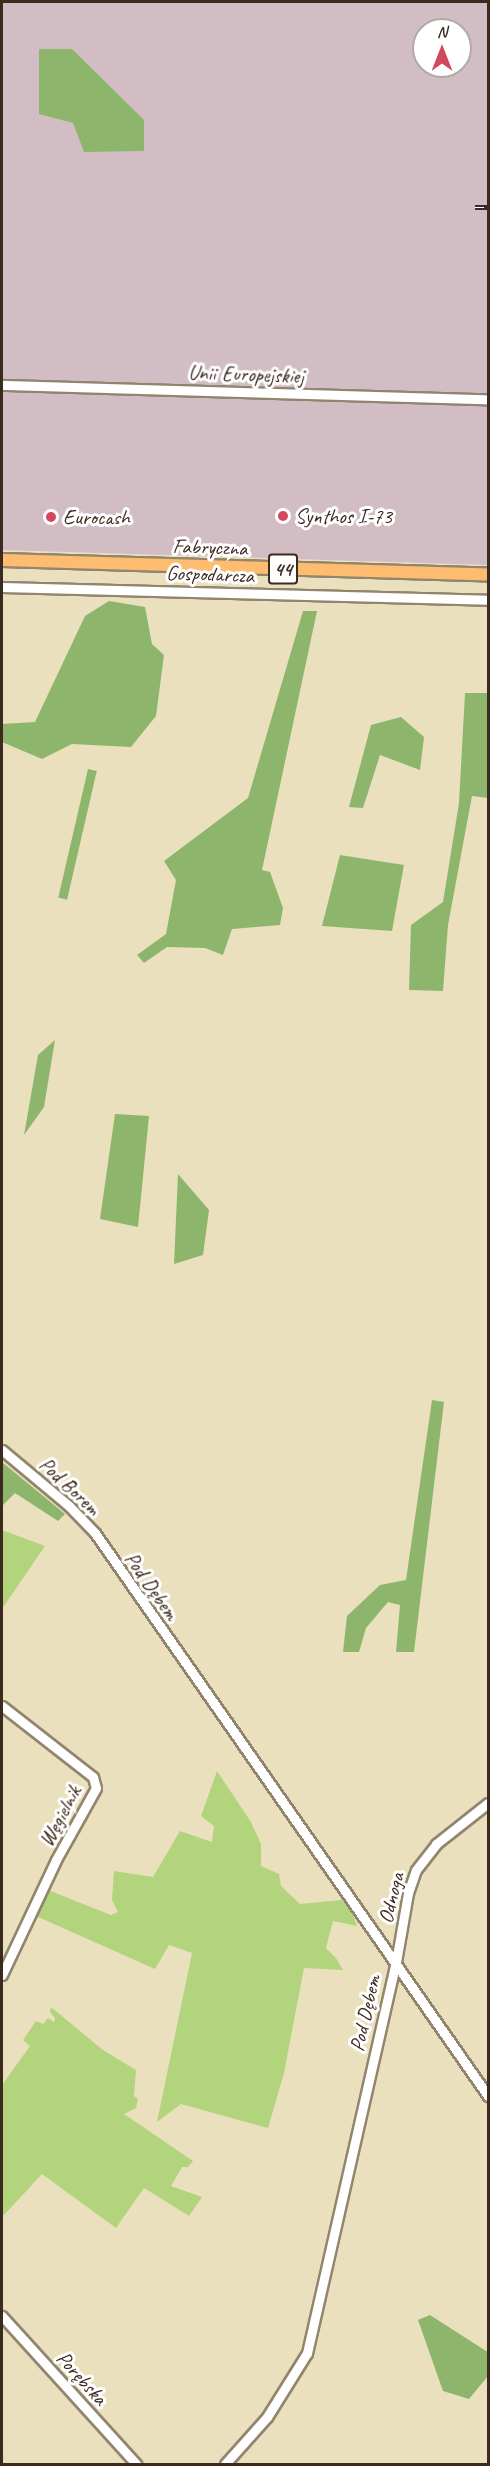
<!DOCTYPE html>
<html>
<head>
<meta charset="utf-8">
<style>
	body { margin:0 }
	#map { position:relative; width:490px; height:2466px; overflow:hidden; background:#eae0bd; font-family:Caveat,sans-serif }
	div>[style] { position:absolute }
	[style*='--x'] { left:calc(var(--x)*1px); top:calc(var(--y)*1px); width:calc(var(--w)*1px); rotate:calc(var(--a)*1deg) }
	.industrial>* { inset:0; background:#d2bdc5 }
	.green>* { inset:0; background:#b2d47d }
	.forest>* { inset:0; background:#8db66c; transform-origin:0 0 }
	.roads { filter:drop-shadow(2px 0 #92856e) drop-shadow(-2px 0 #92856e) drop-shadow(0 2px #92856e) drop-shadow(0 -2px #92856e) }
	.minor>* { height:9px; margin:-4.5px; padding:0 4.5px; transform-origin:4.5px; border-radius:4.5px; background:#fff }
	.major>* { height:12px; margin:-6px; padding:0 6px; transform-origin:6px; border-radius:6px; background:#fdbc70 }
	.rail>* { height:5px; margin-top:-2.5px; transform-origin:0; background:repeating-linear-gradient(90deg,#fff 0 9px,#3b2a1e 0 18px); box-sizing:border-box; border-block:2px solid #3b2a1e }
	.dots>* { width:16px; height:16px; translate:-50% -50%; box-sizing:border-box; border:3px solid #fff; border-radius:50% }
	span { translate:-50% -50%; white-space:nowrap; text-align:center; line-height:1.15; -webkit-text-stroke:6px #fff; paint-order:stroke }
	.shield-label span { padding:2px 4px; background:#fff; border:2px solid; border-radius:4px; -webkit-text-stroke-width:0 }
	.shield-label { font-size:20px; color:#3b2a1e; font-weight:700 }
	.street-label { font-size:21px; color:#3b2a1e }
	.poi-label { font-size:21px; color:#3b2a1e }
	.left { translate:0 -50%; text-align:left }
	.frame { position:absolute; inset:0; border:3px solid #3b2a1e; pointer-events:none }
	.north { position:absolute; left:412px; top:18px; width:60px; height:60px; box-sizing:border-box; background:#fff; border:2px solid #b1aaa5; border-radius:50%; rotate:0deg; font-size:16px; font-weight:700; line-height:24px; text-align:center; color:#3b2a1e }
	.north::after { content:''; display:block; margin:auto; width:21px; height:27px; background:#d1495b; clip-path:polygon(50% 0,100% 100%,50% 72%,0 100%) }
</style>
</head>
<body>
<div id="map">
	<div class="industrial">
		<div style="clip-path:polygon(evenodd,2px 2px,488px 2px,488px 565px,2px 550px,2px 2px,424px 30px,460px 30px,460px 66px,424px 66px,424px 30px)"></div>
	</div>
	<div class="green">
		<div style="clip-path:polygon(2px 1530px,45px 1546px,2px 1609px)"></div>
		<div style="clip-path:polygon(217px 1771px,251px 1822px,261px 1844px,261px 1866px,279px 1874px,281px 1886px,300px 1904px,342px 1900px,351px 1909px,357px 1926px,333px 1921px,326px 1948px,336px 1958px,343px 1970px,304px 1968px,284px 2073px,268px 2128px,181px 2104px,157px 2122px,192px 1953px,169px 1945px,155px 1969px,36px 1916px,48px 1890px,111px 1915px,118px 1912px,112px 1900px,114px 1871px,153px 1877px,180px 1831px,212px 1842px,214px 1826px,201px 1816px)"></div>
		<div style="clip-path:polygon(51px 2007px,103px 2050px,136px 2070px,134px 2096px,138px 2099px,136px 2108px,124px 2114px,193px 2161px,188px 2167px,182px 2167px,171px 2186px,202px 2197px,189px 2216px,144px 2188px,116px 2228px,42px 2174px,4px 2215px,2px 2213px,2px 2085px,30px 2046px,23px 2040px,36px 2021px,43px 2024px,48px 2018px,54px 2022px,55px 2018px,50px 2012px)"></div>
	</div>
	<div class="forest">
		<div style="clip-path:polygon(39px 49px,72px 49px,144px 120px,144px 151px,84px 152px,73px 123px,39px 114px)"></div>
		<div style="clip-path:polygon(109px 601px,145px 607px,152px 644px,164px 655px,156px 716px,131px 747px,72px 744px,42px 759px,2px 742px,2px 724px,35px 722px,85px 616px)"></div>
		<div style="clip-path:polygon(303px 611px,317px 611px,262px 870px,270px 872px,283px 908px,280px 925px,232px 929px,223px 955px,205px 948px,167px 947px,144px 963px,137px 955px,166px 934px,176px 880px,164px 861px,248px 798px)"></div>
		<div style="clip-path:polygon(465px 693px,488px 693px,488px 798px,472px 796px,448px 925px,443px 991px,409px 990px,411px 925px,443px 902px,459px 803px)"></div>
		<div style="clip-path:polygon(401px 717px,424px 737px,420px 770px,380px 755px,363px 808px,349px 807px,371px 725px)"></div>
		<div style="left:88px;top:769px;width:9px;height:132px;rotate:13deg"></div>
		<div style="clip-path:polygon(340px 855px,404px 865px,392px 931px,322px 926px)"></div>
		<div style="clip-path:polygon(55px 1040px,44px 1107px,24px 1135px,38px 1055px)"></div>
		<div style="clip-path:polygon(115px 1114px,149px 1116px,138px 1227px,100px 1219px)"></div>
		<div style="clip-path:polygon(178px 1174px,209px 1210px,203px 1255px,174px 1264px)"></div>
		<div style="clip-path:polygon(432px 1400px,444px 1402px,414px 1652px,396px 1652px,400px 1605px,388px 1602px,366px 1628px,359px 1652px,343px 1652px,347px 1616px,380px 1585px,406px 1580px)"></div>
		<div style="clip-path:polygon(2px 1462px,65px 1514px,58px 1521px,15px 1493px,2px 1506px)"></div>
		<div style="clip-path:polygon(430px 2315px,486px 2351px,488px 2350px,488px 2376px,469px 2399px,443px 2391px,418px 2320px)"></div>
	</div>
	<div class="roads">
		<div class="minor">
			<div style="--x:2;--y:385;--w:486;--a:1.7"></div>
			<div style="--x:2;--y:587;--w:486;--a:1.5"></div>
			<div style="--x:2;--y:1450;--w:87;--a:39.9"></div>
			<div style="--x:69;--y:1506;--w:37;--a:46"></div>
			<div style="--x:95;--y:1533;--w:687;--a:55.08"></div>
			<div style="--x:2;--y:1706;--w:115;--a:38"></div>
			<div style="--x:93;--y:1777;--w:11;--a:75"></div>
			<div style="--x:96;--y:1788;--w:82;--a:119.1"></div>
			<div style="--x:56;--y:1860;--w:127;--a:115.2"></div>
			<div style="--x:2;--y:2316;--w:200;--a:47.8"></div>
			<div style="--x:225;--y:2464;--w:63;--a:-48.2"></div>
			<div style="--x:267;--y:2417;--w:75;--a:-58"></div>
			<div style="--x:307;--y:2353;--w:401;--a:-77.2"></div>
			<div style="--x:396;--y:1962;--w:70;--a:-80.1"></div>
			<div style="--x:408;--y:1893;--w:24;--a:-71"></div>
			<div style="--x:416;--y:1870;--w:33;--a:-52"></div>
			<div style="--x:436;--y:1844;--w:66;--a:-38.3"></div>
		</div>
		<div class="major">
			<div style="--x:2;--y:560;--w:486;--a:1.7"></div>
		</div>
	</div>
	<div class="rail">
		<div style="--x:475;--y:207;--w:13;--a:0"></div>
	</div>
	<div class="dots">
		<div style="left:283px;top:516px;background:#d1495b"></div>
		<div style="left:51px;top:517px;background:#d1495b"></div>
	</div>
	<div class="shield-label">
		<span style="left:283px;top:569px">44</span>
	</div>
	<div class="street-label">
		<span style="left:246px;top:374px;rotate:2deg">Unii Europejskiej</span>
		<span style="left:210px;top:547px;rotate:2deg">Fabryczna</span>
		<span style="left:210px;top:574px;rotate:2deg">Gospodarcza</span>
		<span style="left:70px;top:1486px;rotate:43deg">Pod Borem</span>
		<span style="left:152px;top:1586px;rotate:55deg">Pod Dębem</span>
		<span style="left:60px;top:1816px;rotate:-62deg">Węgielnik</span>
		<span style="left:391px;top:1898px;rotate:-76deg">Odnoga</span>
		<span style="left:365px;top:2013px;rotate:-77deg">Pod Dębem</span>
		<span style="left:82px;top:2378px;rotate:48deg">Porębska</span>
	</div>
	<div class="poi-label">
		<span class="left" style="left:295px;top:516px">Synthos I-73</span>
		<span class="left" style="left:63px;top:517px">Eurocash</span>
	</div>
	<div class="frame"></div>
	<div class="north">N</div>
</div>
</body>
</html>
